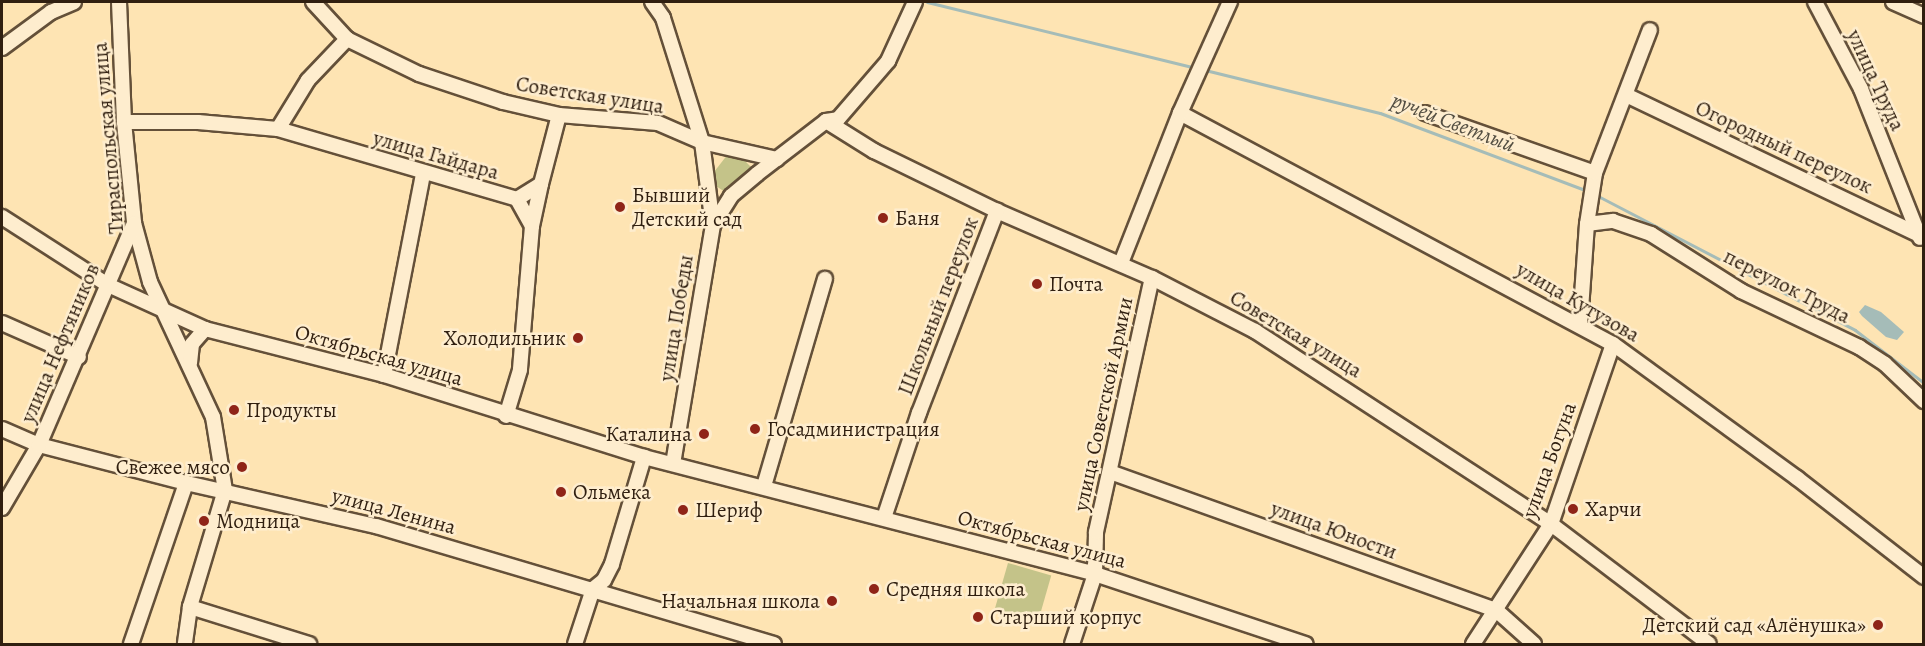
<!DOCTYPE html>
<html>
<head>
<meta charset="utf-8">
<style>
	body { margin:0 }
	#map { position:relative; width:1925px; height:646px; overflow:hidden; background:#fee4b3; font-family:Alegreya,serif }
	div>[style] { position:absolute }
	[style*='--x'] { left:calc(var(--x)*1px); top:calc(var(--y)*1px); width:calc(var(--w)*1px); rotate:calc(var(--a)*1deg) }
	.green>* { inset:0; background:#c4c389; transform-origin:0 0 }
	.water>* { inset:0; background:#a5bcb8 }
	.stream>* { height:3px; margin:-1.5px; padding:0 1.5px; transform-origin:1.5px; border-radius:1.5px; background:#a5bcb8 }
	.roads { filter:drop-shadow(2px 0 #645039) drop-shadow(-2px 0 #645039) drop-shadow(0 2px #645039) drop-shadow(0 -2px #645039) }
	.minor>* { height:14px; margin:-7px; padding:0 7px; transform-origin:7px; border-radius:7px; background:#feedce }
	.dots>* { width:16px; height:16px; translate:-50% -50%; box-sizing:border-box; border:3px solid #feedce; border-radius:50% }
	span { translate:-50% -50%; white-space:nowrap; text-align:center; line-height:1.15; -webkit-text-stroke:5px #feedce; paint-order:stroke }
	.street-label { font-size:21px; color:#301f10 }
	.poi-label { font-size:21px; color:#301f10 }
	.left { translate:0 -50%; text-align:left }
	.right { translate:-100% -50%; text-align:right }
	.water-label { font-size:22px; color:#534e42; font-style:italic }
	.frame { position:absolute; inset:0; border:3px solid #301f10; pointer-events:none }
</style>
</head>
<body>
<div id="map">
	<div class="green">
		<div style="clip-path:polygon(728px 154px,744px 160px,753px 169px,725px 192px,716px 186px,714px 172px)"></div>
		<div style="left:1008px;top:563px;width:45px;height:50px;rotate:16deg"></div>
	</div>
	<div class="water">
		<div style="clip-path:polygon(1865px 305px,1881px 312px,1904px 332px,1897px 340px,1886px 337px,1862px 316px,1859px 312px)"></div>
	</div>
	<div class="stream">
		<div style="--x:927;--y:2;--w:277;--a:13.8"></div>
		<div style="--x:1205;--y:70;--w:180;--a:13.8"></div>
		<div style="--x:1380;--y:113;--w:221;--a:20.6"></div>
		<div style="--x:1596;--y:195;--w:292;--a:27.5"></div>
		<div style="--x:1855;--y:330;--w:87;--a:37.5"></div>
	</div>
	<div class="roads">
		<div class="minor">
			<div style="--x:119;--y:2;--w:120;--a:87.6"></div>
			<div style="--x:124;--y:122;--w:101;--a:84.3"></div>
			<div style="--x:134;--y:223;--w:61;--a:74.8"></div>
			<div style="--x:150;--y:282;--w:149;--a:65"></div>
			<div style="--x:213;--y:417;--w:74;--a:80.7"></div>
			<div style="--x:225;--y:490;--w:122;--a:106.7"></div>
			<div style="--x:190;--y:607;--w:37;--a:98"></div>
			<div style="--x:313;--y:2;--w:50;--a:47.4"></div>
			<div style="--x:347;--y:39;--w:80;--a:25.9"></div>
			<div style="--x:419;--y:74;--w:89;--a:18.4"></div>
			<div style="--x:503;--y:102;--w:57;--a:13.1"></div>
			<div style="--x:559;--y:115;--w:99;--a:4.6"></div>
			<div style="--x:658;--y:123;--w:48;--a:23.4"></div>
			<div style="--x:702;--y:142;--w:77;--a:12.8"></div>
			<div style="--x:652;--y:2;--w:19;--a:55"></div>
			<div style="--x:663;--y:18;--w:130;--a:72.5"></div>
			<div style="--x:702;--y:142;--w:84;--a:82.5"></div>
			<div style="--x:713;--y:225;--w:242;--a:99.5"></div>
			<div style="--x:1815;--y:2;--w:98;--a:62.1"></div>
			<div style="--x:1861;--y:89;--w:160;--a:68.4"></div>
			<div style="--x:1893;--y:2;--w:34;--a:24"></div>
			<div style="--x:2;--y:48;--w:61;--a:-36.3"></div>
			<div style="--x:51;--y:12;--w:25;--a:-23"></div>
			<div style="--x:1626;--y:95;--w:330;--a:25.5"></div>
			<div style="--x:1180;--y:113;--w:491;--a:28.1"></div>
			<div style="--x:1613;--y:344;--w:228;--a:36.1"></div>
			<div style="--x:1797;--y:478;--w:161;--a:37.9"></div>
			<div style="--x:1425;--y:113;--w:180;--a:19.4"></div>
			<div style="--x:826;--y:121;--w:57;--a:32"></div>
			<div style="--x:874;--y:151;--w:137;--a:26"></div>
			<div style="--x:997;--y:211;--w:169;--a:23.4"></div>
			<div style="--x:1152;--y:278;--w:116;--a:27.2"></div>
			<div style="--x:1255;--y:331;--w:353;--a:33.1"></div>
			<div style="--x:1551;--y:524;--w:198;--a:37.2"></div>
			<div style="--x:124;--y:122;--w:74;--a:0"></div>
			<div style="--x:198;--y:122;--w:80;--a:5"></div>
			<div style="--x:278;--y:129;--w:249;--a:16.3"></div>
			<div style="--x:517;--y:199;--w:31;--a:61"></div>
			<div style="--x:532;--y:226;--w:144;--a:94.8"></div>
			<div style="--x:520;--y:370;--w:48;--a:106.9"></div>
			<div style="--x:278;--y:129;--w:57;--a:-58.5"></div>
			<div style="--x:308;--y:80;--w:57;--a:-46.4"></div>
			<div style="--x:517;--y:199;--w:28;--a:-32"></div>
			<div style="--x:541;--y:184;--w:71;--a:-75.4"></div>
			<div style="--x:2;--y:217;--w:126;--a:32.7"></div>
			<div style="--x:108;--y:285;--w:107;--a:24.4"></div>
			<div style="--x:205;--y:329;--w:185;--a:14.4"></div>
			<div style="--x:384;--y:375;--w:273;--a:17.5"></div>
			<div style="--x:644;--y:457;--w:466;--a:14.5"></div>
			<div style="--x:1095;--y:574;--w:222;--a:18.4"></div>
			<div style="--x:1587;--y:224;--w:26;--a:-7"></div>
			<div style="--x:1613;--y:221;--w:40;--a:18.9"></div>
			<div style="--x:1651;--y:234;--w:107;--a:32.3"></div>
			<div style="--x:1741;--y:291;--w:131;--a:25.4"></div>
			<div style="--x:1859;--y:347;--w:31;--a:33"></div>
			<div style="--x:1885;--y:364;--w:54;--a:43.5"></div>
			<div style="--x:713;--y:225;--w:34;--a:-58"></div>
			<div style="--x:731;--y:196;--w:34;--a:-40"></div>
			<div style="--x:757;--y:174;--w:87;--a:-37.5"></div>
			<div style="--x:826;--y:121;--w:12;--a:-9"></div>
			<div style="--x:838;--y:119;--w:77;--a:-49.2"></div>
			<div style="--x:888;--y:61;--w:65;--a:-65.4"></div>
			<div style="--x:532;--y:226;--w:43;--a:-77.9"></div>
			<div style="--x:1121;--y:263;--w:161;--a:-68.5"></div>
			<div style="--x:1180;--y:113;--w:122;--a:-65.8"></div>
			<div style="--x:2;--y:323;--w:84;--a:23.8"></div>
			<div style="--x:1580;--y:324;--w:100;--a:-86"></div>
			<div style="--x:1587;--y:224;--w:52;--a:-81.1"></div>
			<div style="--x:1595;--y:173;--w:153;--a:-69"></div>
			<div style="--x:190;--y:363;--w:19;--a:-84"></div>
			<div style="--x:192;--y:344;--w:20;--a:-49"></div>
			<div style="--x:384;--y:375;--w:205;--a:-79"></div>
			<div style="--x:2;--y:429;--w:40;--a:23.4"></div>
			<div style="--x:39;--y:445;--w:152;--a:14.5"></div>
			<div style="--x:186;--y:483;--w:195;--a:12.8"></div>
			<div style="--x:376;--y:526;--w:415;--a:16.5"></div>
			<div style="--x:1110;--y:472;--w:410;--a:19.7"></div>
			<div style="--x:1496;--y:610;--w:51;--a:41.8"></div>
			<div style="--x:764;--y:486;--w:216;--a:-73.6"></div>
			<div style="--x:2;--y:508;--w:73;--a:-59.6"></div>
			<div style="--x:39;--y:445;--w:241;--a:-66.8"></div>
			<div style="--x:884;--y:518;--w:111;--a:-71.6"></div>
			<div style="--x:919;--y:413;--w:217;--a:-68.9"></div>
			<div style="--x:190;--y:607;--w:125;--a:17.3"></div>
			<div style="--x:131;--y:644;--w:170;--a:-71.1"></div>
			<div style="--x:575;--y:644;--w:58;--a:-71.9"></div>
			<div style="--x:593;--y:589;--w:14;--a:-39"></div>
			<div style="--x:604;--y:580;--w:18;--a:-63"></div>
			<div style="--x:612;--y:564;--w:112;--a:-73.3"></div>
			<div style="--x:1072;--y:644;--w:74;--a:-71.8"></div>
			<div style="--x:1095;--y:574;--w:42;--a:-88.6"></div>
			<div style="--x:1096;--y:532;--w:260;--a:-77.6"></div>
			<div style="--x:1473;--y:644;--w:143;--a:-57"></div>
			<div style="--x:1551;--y:524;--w:190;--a:-71"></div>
		</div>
	</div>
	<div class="dots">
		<div style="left:620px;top:207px;background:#8f2418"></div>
		<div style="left:883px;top:218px;background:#8f2418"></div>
		<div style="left:1037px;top:284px;background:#8f2418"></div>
		<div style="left:578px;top:338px;background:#8f2418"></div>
		<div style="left:234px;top:410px;background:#8f2418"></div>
		<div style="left:755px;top:429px;background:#8f2418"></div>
		<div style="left:704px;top:434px;background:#8f2418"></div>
		<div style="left:242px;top:467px;background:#8f2418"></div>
		<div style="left:561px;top:492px;background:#8f2418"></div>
		<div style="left:1573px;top:509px;background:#8f2418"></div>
		<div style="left:683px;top:510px;background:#8f2418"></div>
		<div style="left:204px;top:521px;background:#8f2418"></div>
		<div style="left:874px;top:589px;background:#8f2418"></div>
		<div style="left:832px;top:601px;background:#8f2418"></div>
		<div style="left:978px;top:617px;background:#8f2418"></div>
		<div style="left:1878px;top:625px;background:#8f2418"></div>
	</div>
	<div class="street-label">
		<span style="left:1876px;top:80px;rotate:65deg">улица Труда</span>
		<span style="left:590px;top:95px;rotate:9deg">Советская улица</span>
		<span style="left:108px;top:138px;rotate:-95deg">Тираспольская улица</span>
		<span style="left:1784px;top:147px;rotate:25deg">Огородный переулок</span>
		<span style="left:436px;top:155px;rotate:16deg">улица Гайдара</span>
		<span style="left:1787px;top:286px;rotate:27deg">переулок Труда</span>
		<span style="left:1578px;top:302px;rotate:30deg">улица Кутузова</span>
		<span style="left:938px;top:306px;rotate:-69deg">Школьный переулок</span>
		<span style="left:676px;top:318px;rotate:-81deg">улица Победы</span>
		<span style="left:1296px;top:334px;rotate:31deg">Советская улица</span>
		<span style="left:60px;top:343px;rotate:-67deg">улица Нефтяников</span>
		<span style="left:379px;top:355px;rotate:16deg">Октябрьская улица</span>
		<span style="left:1103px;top:404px;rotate:-78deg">улица Советской Армии</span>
		<span style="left:1549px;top:460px;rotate:-70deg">улица Богуна</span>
		<span style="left:394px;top:511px;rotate:15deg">улица Ленина</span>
		<span style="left:1334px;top:530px;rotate:20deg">улица Юности</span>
		<span style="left:1042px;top:539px;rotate:15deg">Октябрьская улица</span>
	</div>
	<div class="poi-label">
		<span class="left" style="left:632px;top:207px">Бывший<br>Детский сад</span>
		<span class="left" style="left:895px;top:218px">Баня</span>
		<span class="left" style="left:1049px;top:284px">Почта</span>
		<span class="right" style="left:566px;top:338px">Холодильник</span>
		<span class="left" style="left:246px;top:410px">Продукты</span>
		<span class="left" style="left:767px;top:429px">Госадминистрация</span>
		<span class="right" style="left:692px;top:434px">Каталина</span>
		<span class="right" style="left:230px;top:467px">Свежее мясо</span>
		<span class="left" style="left:573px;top:492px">Ольмека</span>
		<span class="left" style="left:1585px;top:509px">Харчи</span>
		<span class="left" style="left:695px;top:510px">Шериф</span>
		<span class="left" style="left:216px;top:521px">Модница</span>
		<span class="left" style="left:886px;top:589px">Средняя школа</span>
		<span class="right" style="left:820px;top:601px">Начальная школа</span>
		<span class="left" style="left:990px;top:617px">Старший корпус</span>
		<span class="right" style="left:1866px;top:625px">Детский сад «Алёнушка»</span>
	</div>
	<div class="water-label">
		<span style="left:1453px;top:123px;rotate:21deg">ручей Светлый</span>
	</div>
	<div class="frame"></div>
</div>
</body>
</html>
